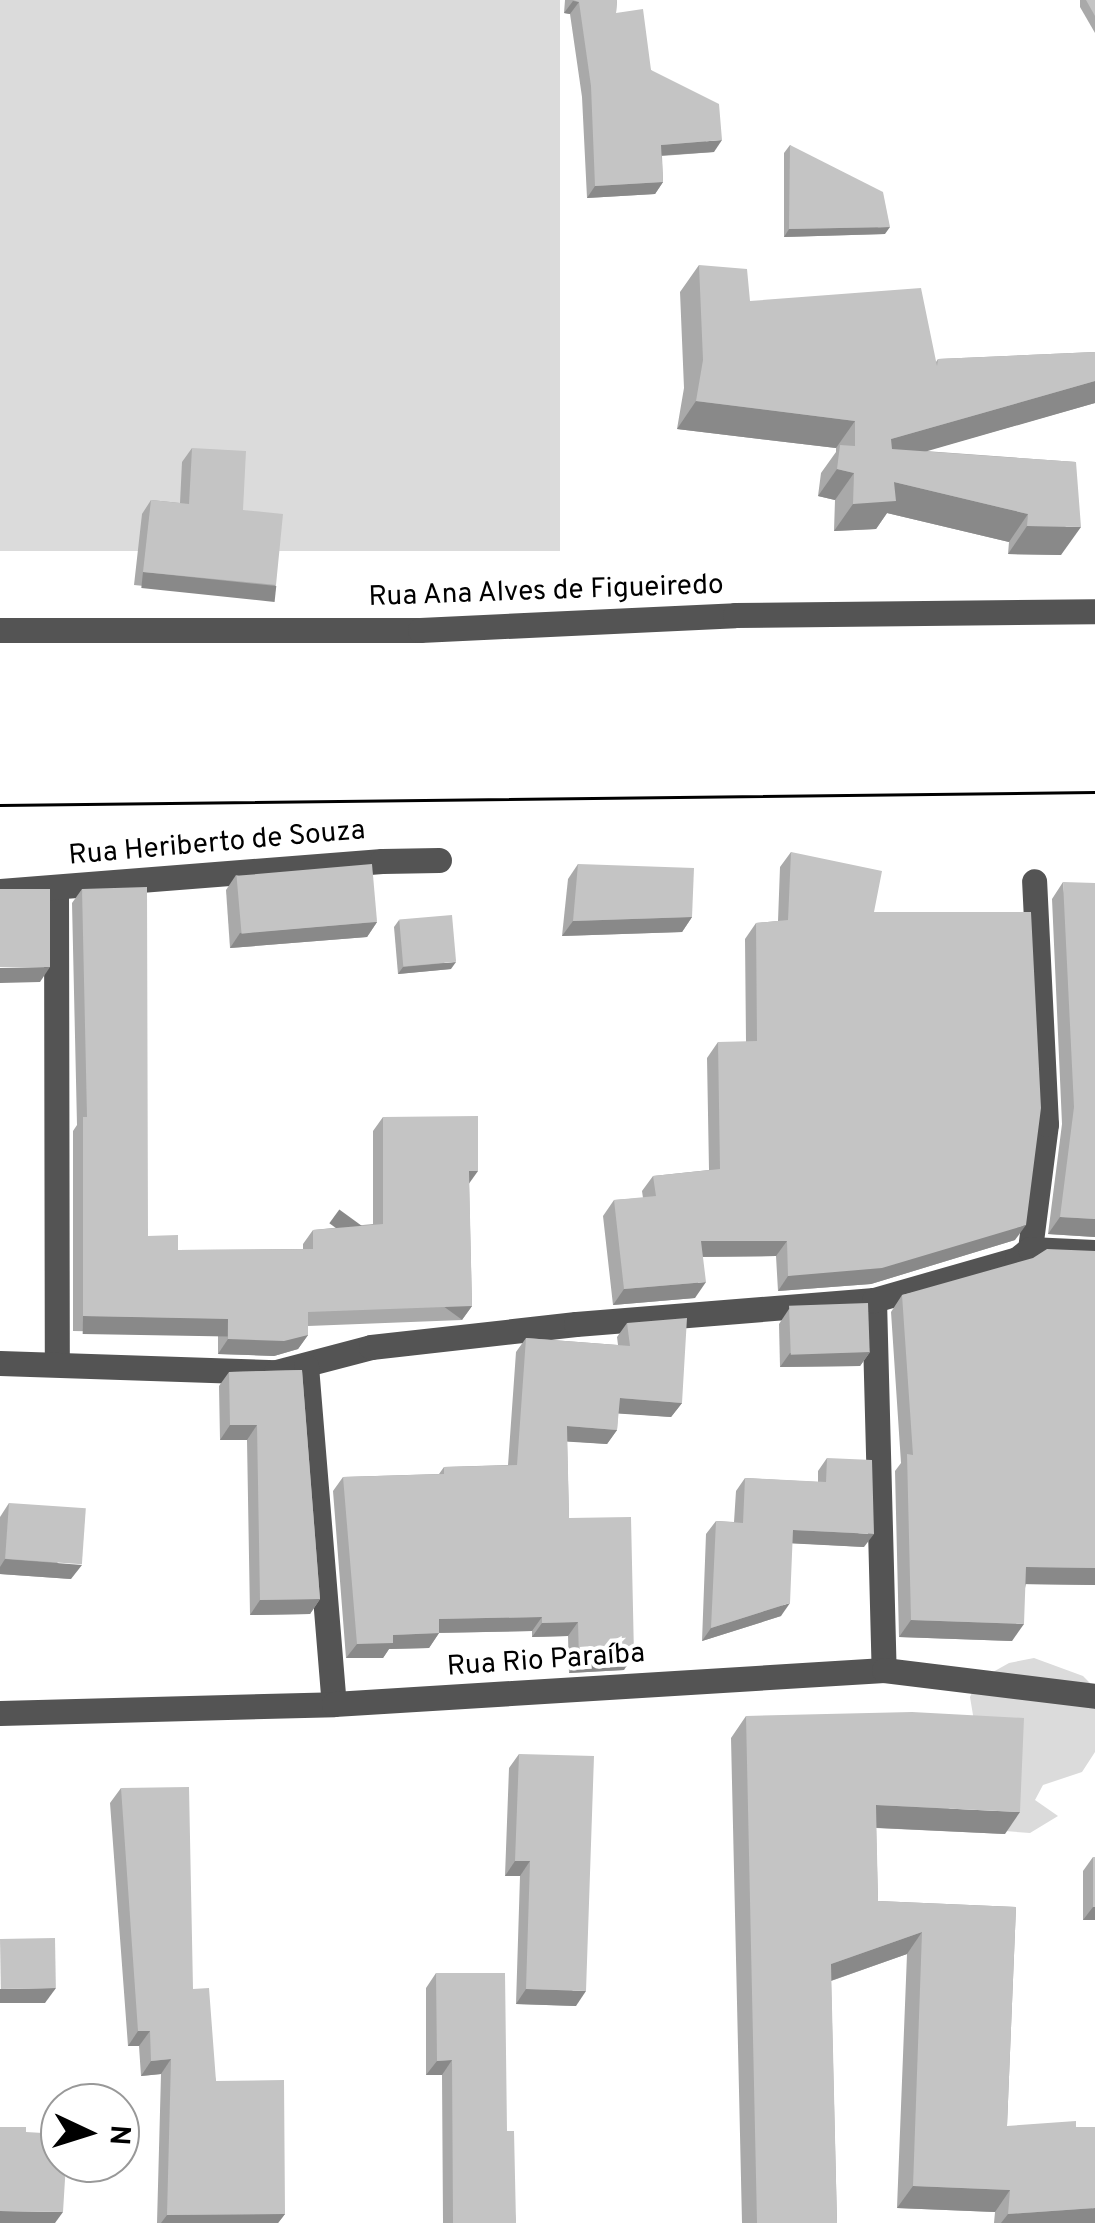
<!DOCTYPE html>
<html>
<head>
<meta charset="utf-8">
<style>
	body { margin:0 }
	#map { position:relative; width:1095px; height:2223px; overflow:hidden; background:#fff; font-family:Overpass,sans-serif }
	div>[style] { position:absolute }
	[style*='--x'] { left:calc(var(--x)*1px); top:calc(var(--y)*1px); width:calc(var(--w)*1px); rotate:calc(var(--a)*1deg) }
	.green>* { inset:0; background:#dbdbdb; transform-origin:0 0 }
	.minor>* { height:25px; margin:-12.5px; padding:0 12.5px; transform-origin:12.5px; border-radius:12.5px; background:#545454 }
	.tram>* { height:2.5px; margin:-1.25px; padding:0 1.25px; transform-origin:1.25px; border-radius:1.25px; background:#000 }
	.wall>* { inset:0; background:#a9a9a9 }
	.shaded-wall>* { inset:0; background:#898989; transform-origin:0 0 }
	.building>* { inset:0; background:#c4c4c4; transform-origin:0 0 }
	span { translate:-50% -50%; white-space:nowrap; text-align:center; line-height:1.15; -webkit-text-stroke:8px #fff; paint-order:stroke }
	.street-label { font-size:28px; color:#000 }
	.north { position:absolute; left:40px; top:2083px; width:100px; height:100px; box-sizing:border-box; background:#fff; border:2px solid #999; border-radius:50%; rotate:94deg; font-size:28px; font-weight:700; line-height:40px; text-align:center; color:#000 }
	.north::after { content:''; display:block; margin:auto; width:35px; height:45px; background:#000; clip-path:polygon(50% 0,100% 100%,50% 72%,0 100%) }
</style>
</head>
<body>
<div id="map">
	<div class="green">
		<div style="left:0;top:0;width:560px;height:551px"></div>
		<div style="clip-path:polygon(1034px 1658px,1083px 1676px,1095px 1688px,1095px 1752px,1082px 1772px,1043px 1785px,1035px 1800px,1058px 1816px,1030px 1833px,1005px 1831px,977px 1739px,970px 1697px,977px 1681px,1009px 1663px)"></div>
	</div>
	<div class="minor">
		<div style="--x:0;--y:630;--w:420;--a:0"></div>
		<div style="--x:420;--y:630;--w:315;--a:-2.7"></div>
		<div style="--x:735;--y:615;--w:360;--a:-0.6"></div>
		<div style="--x:56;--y:888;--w:475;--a:89.9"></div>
		<div style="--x:0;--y:891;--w:383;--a:-4.5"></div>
		<div style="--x:382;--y:861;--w:57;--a:-1"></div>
		<div style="--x:1030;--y:1249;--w:126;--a:-82.7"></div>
		<div style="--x:1046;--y:1124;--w:243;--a:-92.8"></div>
		<div style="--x:874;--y:1300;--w:370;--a:88.5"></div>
		<div style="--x:0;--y:1363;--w:276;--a:1.9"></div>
		<div style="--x:276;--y:1372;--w:98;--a:-14.7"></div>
		<div style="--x:371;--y:1347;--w:206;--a:-6.4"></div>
		<div style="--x:576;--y:1324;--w:299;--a:-4.6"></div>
		<div style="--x:874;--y:1300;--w:149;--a:-16"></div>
		<div style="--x:1017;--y:1259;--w:16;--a:-38"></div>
		<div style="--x:1030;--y:1249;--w:65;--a:2.6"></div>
		<div style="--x:306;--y:1366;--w:339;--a:85.3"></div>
		<div style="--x:0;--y:1713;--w:334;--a:-1.5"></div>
		<div style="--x:334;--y:1704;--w:551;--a:-3.54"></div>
		<div style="--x:884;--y:1670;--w:213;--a:7"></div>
	</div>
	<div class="tram">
		<div style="--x:0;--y:805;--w:1095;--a:-0.68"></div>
	</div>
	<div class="wall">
		<div style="clip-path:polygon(565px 0,617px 0,616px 13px,651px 70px,714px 152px,662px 156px,663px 182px,655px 194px,587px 198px,582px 97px,570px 14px,564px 13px)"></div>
		<div style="clip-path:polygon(1080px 0,1095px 0,1095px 33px,1080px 7px)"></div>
		<div style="clip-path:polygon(790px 145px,885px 234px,784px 237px,784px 153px)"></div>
		<div style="clip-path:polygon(699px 265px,750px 301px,936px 362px,938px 359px,1095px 352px,1095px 403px,925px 451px,1076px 462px,1061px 555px,1008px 554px,1009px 542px,887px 513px,876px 529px,834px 531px,835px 500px,818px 496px,821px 473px,836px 452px,836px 448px,677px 429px,684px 388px,680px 292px)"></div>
		<div style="clip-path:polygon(192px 448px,243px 510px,276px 585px,267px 598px,134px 585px,142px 514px,151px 500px,180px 503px,182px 462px)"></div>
		<div style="clip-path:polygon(791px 852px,874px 912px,1015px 1240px,871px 1284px,778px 1291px,776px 1256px,703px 1257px,695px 1298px,613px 1305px,603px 1216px,614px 1200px,643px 1198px,642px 1191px,653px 1176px,709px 1170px,707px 1058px,718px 1042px,746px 1042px,745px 939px,756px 923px,778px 921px,780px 867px)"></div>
		<div style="clip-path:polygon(578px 864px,692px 917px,682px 932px,562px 936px,568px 879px)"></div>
		<div style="clip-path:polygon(236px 875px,377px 922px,367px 937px,230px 948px,226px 890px)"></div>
		<div style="clip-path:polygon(1063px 882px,1095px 1237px,1048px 1234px,1062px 1124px,1052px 899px)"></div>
		<div style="clip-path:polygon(82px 889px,148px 1236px,178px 1250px,303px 1249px,303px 1244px,313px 1230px,373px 1224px,373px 1131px,383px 1117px,469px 1184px,472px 1306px,462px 1320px,308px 1326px,308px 1335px,298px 1349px,274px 1356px,218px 1354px,218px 1334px,73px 1331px,73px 1131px,77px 1125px,72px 903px)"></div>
		<div style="clip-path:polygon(399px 920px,451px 969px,398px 974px,394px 927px)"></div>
		<div style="clip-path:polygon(1095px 1251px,1095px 1585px,1026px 1584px,1012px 1641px,899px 1637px,895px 1471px,901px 1463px,891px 1312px,902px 1295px)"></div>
		<div style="clip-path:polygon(789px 1309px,870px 1352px,860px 1366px,780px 1367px,779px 1324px)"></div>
		<div style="clip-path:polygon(627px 1323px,682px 1403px,671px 1417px,618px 1413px,617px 1430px,607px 1444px,567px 1441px,569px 1518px,624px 1670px,569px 1673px,568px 1636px,532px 1637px,532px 1631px,439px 1633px,429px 1648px,389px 1649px,383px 1658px,346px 1658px,333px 1491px,343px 1477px,439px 1474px,444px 1467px,508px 1465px,516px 1352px,526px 1338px,618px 1345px,617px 1337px)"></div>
		<div style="clip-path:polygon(302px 1370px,320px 1599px,310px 1614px,250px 1615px,247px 1440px,220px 1440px,219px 1386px,229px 1372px)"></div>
		<div style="clip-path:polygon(827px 1458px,864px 1547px,792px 1543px,781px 1616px,702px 1641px,706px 1534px,716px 1521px,734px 1522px,736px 1491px,745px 1478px,818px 1482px,818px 1471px)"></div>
		<div style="clip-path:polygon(9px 1503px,71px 1579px,0 1574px,0 1517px)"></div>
		<div style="clip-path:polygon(746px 1716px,1005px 1834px,876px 1828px,878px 1901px,1016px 1907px,1007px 2126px,1076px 2127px,1095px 2223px,994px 2223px,995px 2212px,897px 2208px,907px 1954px,831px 1981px,837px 2223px,742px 2223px,731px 1738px)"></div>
		<div style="clip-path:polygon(519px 1754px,576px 2006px,516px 2004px,520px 1876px,505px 1876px,509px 1768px)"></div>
		<div style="clip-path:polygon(121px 1788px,193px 1989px,216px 2081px,285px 2214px,278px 2223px,157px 2223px,161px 2074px,141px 2076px,139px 2046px,128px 2046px,110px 1803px)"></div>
		<div style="clip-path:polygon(1093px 1857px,1095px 1920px,1083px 1920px,1083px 1871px)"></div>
		<div style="clip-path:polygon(436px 1973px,507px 2131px,516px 2223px,443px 2223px,442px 2075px,426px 2075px,426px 1988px)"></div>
	</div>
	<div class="shaded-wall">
		<div style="clip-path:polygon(573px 1px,579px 2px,570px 14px,564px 13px)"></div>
		<div style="clip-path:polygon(722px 140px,714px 152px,653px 156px,661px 145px)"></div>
		<div style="clip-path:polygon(663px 182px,655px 194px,587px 198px,595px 186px)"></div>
		<div style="clip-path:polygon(890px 227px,885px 234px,784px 237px,789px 229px)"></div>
		<div style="clip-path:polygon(1095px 381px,1095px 403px,872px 467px,891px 439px)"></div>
		<div style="clip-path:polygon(696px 401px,855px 421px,836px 448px,677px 429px)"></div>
		<div style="clip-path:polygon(837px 469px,854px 473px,835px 500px,818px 496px)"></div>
		<div style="clip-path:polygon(894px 482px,1028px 514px,1009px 542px,887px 513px,876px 529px,834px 531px,853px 504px)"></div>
		<div style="clip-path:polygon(1027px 526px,1081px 527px,1061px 555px,1008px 554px)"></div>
		<div style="left:143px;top:572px;width:134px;height:16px;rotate:6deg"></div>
		<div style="clip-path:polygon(692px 917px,682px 932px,562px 936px,573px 921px)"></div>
		<div style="clip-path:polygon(377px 922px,367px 937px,230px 948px,240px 933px)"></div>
		<div style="clip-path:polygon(456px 962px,451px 969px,398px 974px,403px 967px)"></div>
		<div style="clip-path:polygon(50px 967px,40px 982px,0 983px,0 968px)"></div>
		<div style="clip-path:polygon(469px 1171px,478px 1171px,468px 1185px)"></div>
		<div style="clip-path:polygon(1060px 1217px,1095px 1219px,1095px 1237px,1048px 1234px)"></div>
		<div style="clip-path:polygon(1026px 1225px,1015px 1240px,871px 1284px,778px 1291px,788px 1276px)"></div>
		<div style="clip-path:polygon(701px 1241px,787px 1241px,776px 1256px,690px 1257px)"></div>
		<div style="clip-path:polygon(706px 1282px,695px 1298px,613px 1305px,624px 1289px)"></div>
		<div style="left:472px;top:1306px;width:17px;height:164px;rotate:126deg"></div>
		<div style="left:83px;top:1316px;width:145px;height:18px;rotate:1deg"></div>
		<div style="clip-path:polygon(308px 1335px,298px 1349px,274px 1356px,218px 1354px,228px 1339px)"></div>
		<div style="clip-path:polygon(870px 1352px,860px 1366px,780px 1367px,790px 1353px)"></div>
		<div style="clip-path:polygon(620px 1398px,682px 1403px,671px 1417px,610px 1413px)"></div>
		<div style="clip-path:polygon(230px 1425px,257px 1425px,247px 1440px,220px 1440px)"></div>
		<div style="clip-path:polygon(567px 1426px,617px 1430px,607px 1444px,557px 1441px)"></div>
		<div style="clip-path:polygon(793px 1530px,874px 1534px,864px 1547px,784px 1543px)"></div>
		<div style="clip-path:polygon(5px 1559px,82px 1565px,71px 1579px,0 1574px,0 1567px)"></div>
		<div style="clip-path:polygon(1026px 1567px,1095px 1568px,1095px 1585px,1015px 1584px)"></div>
		<div style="clip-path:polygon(320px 1599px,310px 1614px,250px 1615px,260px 1600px)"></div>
		<div style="clip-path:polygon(790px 1603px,781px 1616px,702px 1641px,711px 1628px)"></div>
		<div style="clip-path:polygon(542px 1617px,532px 1631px,429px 1633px,439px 1619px)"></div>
		<div style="clip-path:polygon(911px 1620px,1024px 1624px,1012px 1641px,899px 1637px)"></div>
		<div style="clip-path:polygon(578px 1622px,568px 1636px,532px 1637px,542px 1623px)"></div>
		<div style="clip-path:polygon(439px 1633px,429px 1648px,389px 1649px,383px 1658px,346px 1658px,357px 1644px,393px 1635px)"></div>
		<div style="clip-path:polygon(634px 1655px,624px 1670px,569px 1673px,579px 1659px)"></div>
		<div style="clip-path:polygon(876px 1805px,1020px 1812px,1005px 1834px,860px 1827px)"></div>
		<div style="clip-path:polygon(515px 1861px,530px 1861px,520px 1876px,505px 1876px)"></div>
		<div style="clip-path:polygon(1093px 1907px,1095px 1907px,1095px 1920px,1083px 1920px)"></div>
		<div style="clip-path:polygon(922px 1932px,907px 1954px,816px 1986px,831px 1964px)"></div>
		<div style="clip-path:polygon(56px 1988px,45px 2003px,0 2003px,0 1989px)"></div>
		<div style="clip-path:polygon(526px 1989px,586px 1991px,576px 2006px,516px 2004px)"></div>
		<div style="clip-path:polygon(138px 2031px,150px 2031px,139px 2046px,128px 2046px)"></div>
		<div style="clip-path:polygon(171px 2059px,161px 2074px,141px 2076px,151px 2061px)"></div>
		<div style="clip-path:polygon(452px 2060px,442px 2075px,426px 2075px,437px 2061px)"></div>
		<div style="clip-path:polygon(913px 2186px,1010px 2190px,995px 2212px,897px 2208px)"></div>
		<div style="clip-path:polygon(1095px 2208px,1095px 2223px,1001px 2223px,1008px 2214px)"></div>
		<div style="clip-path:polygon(0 2211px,63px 2212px,55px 2223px,0 2223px)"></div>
		<div style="clip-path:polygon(285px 2214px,278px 2223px,161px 2223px,167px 2215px)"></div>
	</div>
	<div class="building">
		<div style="clip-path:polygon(573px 0,617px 0,616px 13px,643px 9px,651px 70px,719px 104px,722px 140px,661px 145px,663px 182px,595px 186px,591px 86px,579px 2px)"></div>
		<div style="clip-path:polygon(1086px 0,1095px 0,1095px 16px)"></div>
		<div style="clip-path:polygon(790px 145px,883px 192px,890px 227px,789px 229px)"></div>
		<div style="clip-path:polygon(699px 265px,747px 269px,750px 301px,921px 288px,937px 366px,938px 359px,1095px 352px,1095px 381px,891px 439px,892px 449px,1076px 462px,1081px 527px,1027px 526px,1028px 514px,894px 482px,896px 501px,853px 504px,854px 473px,837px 469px,840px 445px,855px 446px,855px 421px,696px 401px,703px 360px)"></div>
		<div style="clip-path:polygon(192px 448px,246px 451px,243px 510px,283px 514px,276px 585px,143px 572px,151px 500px,189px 504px)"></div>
		<div style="clip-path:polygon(791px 852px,882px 871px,874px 912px,1031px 912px,1041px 1108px,1026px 1225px,882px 1268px,788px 1276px,787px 1241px,701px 1241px,706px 1282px,624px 1289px,614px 1200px,656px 1196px,653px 1176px,720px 1169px,718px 1042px,757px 1041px,756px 923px,788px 920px)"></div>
		<div style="left:372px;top:864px;width:58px;height:136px;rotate:85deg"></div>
		<div style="clip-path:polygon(578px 864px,694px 868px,692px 917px,573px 921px)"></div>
		<div style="clip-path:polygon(1063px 882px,1095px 883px,1095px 1219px,1060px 1217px,1074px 1107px)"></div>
		<div style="clip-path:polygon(147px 887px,148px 1236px,178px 1235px,178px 1250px,313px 1249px,313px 1230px,383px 1224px,383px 1117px,478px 1116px,478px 1171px,469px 1171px,472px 1306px,308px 1312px,308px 1335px,284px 1341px,228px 1339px,228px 1319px,83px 1316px,83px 1117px,87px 1117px,82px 889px)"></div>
		<div style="left:50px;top:889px;width:78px;height:50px;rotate:90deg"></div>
		<div style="left:452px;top:915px;width:47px;height:53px;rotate:85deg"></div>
		<div style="clip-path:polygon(1047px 1249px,1095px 1251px,1095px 1568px,1026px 1567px,1024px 1624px,911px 1620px,907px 1454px,913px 1455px,902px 1295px,1033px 1258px)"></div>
		<div style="left:868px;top:1303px;width:49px;height:79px;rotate:88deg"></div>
		<div style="clip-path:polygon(687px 1318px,682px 1403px,620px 1398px,617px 1430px,567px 1426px,569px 1518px,631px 1517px,634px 1655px,579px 1659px,578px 1622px,542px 1623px,542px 1617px,439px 1619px,439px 1633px,393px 1635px,393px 1643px,357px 1644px,343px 1477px,444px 1474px,444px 1467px,517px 1465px,526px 1338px,630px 1346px,627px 1323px)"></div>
		<div style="clip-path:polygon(302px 1370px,320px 1599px,260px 1600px,257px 1425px,230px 1425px,229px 1372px)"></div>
		<div style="clip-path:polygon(827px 1458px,872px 1460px,874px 1534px,793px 1530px,790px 1603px,711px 1628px,716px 1521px,743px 1523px,745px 1478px,826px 1482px)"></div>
		<div style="left:9px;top:1503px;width:77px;height:56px;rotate:4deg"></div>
		<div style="clip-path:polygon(912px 1712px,1024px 1718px,1020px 1812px,876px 1805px,878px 1901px,1016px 1907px,1007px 2126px,1076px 2121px,1076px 2127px,1095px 2127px,1095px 2208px,1008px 2214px,1010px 2190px,913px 2186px,922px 1932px,831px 1964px,837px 2223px,757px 2223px,746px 1716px)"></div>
		<div style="clip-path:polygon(519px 1754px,594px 1756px,586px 1991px,526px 1989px,530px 1861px,515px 1861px)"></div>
		<div style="clip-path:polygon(189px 1787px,193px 1989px,209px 1988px,216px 2081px,284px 2080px,285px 2214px,167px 2215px,171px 2059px,151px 2061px,150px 2031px,138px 2031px,121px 1788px)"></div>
		<div style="left:1093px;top:1857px;width:2px;height:50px"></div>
		<div style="left:55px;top:1938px;width:50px;height:55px;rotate:89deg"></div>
		<div style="clip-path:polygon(436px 1973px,505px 1973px,507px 2131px,514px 2131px,516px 2223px,453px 2223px,452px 2060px,437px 2061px)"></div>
		<div style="clip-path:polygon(0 2127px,26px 2127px,26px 2132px,60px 2134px,60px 2163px,66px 2163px,63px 2212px,0 2211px)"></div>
	</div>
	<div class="street-label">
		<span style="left:546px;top:592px;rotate:-2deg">Rua Ana Alves de Figueiredo</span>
		<span style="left:217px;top:844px;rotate:-5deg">Rua Heriberto de Souza</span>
		<span style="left:546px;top:1661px;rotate:-4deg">Rua Rio Paraíba</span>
	</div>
	<div class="north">N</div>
</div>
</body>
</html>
